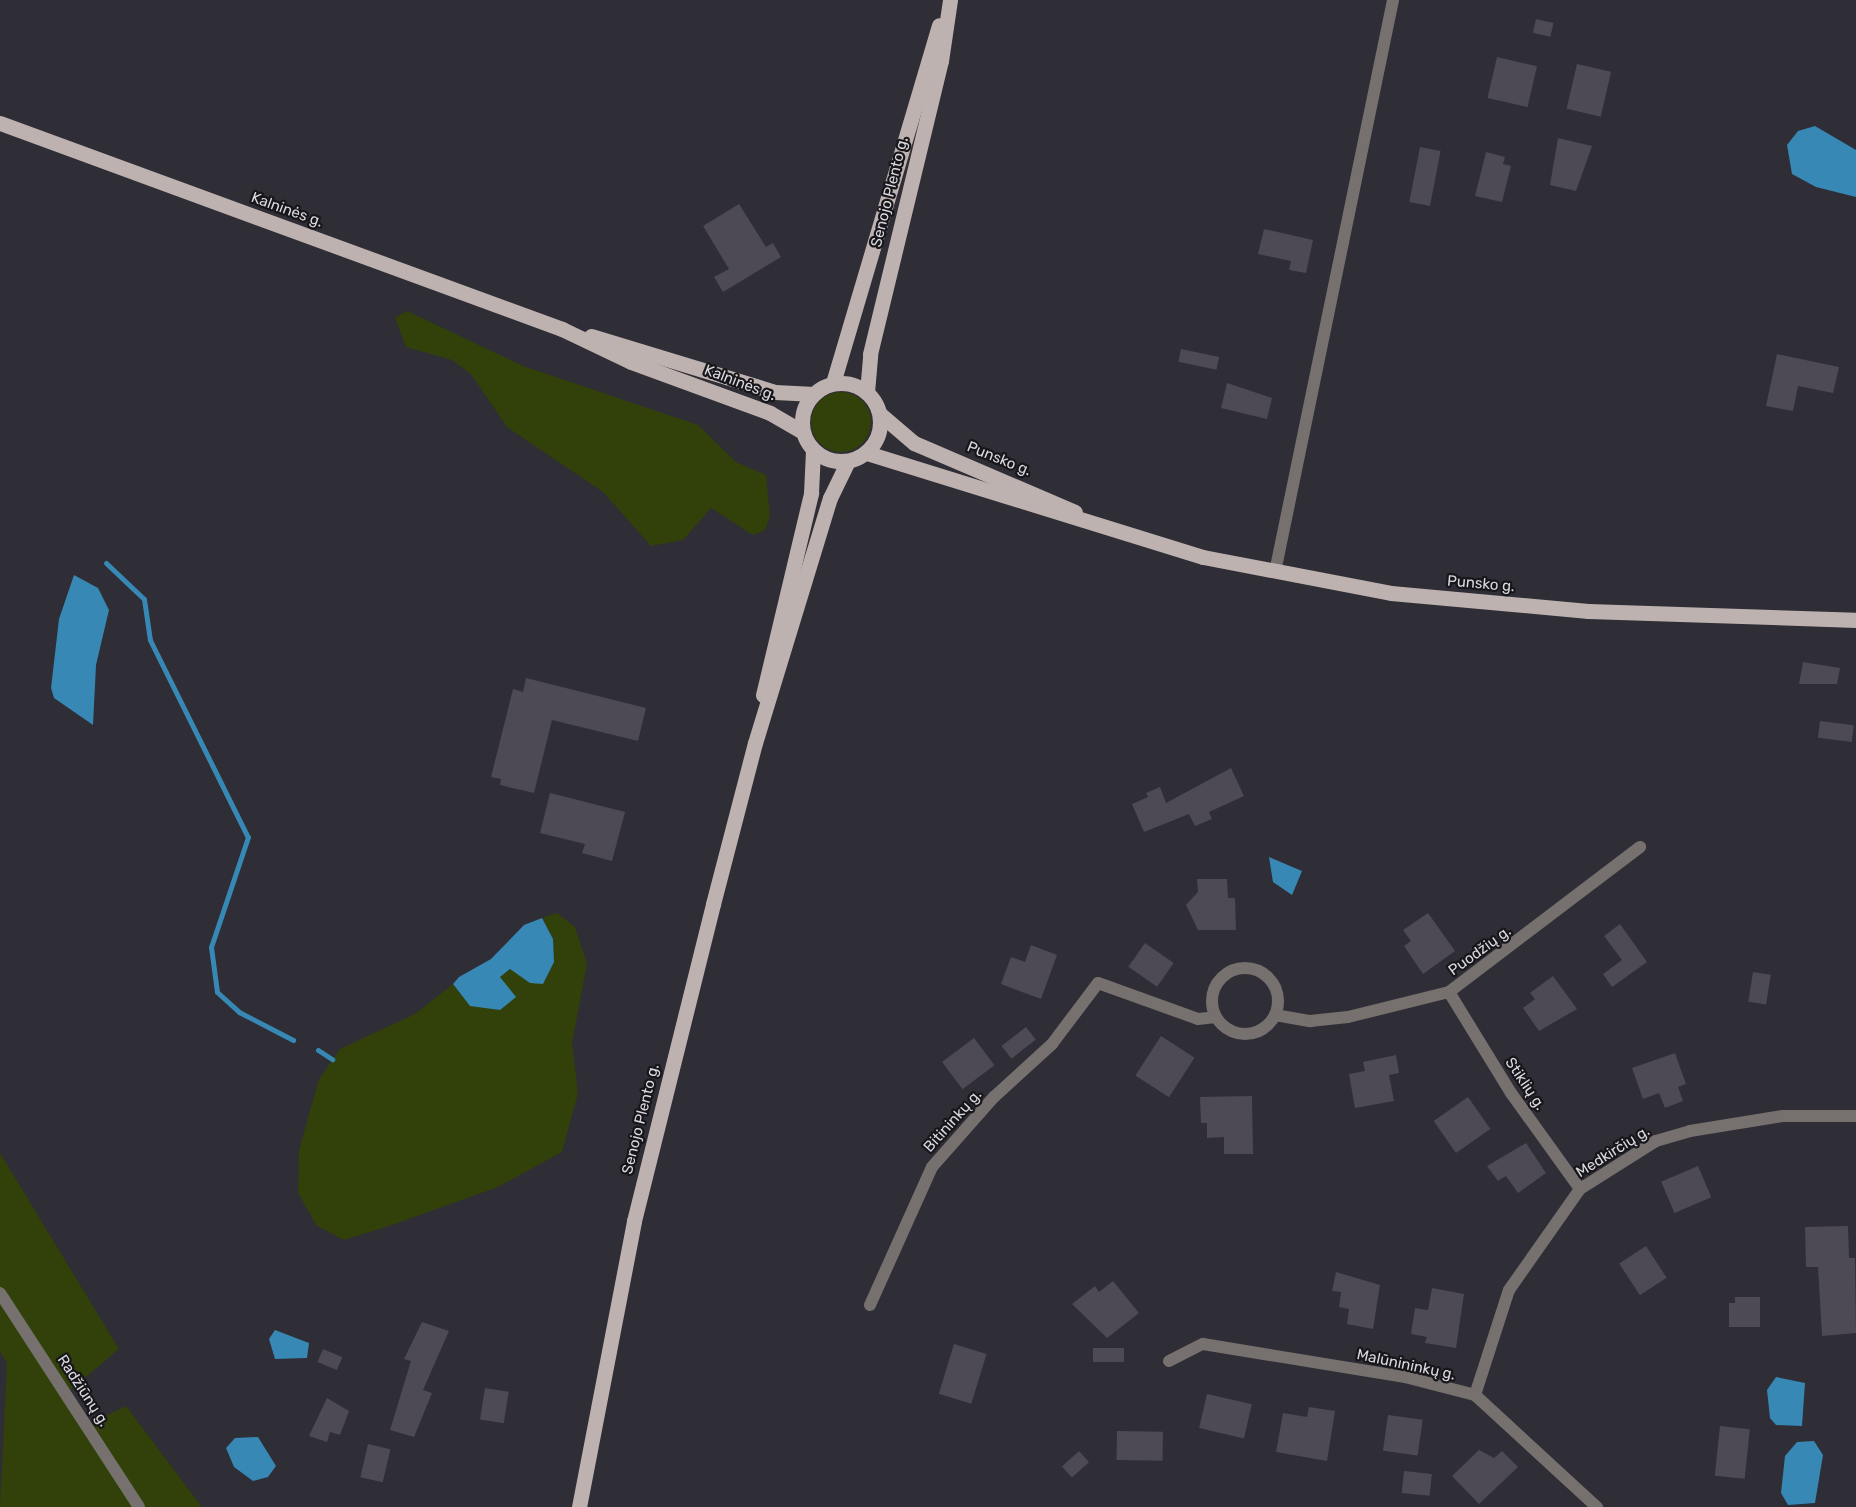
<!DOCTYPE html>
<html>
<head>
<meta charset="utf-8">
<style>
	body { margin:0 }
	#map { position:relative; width:1856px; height:1507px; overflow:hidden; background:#2f2d35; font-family:Rubik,sans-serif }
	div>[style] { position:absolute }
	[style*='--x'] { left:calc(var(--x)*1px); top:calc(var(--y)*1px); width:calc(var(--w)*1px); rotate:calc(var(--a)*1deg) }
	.green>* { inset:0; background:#314109 }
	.round { border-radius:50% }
	.water>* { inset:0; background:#3788b4 }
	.stream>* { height:5px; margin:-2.5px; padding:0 2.5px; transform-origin:2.5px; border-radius:2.5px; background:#3788b4 }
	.building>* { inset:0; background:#4d4a54; transform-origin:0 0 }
	.minor>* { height:12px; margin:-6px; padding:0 6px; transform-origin:6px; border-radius:6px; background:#76706f }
	.minor>.ring { margin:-6px; padding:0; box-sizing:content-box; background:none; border:12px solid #76706f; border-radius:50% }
	.primary>* { height:15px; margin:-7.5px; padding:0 7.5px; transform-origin:7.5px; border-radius:7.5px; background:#bdb2af }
	.primary>.ring { margin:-7.5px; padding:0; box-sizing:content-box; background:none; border:15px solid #bdb2af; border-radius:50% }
	span { translate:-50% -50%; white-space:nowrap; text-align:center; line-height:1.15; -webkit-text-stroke:4.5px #17161a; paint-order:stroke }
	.street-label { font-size:15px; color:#dbd9df }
</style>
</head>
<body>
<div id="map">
	<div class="green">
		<div style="clip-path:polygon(407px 311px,523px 366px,698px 425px,736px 462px,766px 475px,770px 516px,765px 530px,753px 535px,711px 508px,683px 540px,651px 546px,603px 492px,507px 427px,471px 374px,452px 360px,406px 347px,395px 318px)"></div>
		<div class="round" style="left:811px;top:392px;width:60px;height:60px"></div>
		<div style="clip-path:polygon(557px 913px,575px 927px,587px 964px,572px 1043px,578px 1093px,562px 1152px,498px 1187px,392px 1225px,344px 1240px,317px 1226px,298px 1193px,299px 1150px,319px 1079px,340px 1049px,415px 1014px,453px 984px,470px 1006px,507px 988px,500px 976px,511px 969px,543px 984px,554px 962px,553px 939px,542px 918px)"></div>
		<div style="clip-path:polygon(0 1153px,119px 1349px,63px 1396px,83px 1427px,126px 1406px,202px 1507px,0 1507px,7px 1363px,0 1351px)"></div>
	</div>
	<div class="water">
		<div style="clip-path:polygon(1815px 126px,1856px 150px,1856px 197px,1816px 187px,1792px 174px,1787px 145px,1798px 131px)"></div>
		<div style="clip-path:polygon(74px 575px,98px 588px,109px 610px,96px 665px,93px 725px,54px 698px,51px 688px,59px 619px)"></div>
		<div style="clip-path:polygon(1269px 857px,1302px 871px,1292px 895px,1273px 882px)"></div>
		<div style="clip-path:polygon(542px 918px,553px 939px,554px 962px,543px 984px,530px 983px,510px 969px,500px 977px,516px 997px,500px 1010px,470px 1006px,453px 984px,459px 977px,491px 959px,524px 925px)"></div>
		<div style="clip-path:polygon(275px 1330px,309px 1343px,307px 1358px,275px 1359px,269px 1339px)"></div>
		<div style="clip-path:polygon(1776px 1377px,1805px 1383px,1802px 1426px,1776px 1425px,1770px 1418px,1767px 1390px)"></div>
		<div style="clip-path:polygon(258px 1437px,276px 1466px,268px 1477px,253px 1481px,234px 1467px,226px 1448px,235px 1438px)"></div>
		<div style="clip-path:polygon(1814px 1441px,1823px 1455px,1815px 1503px,1788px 1505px,1781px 1493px,1785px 1456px,1797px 1442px)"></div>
	</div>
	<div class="stream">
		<div style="--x:106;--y:563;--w:52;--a:43.5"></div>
		<div style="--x:144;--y:599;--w:41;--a:81.7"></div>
		<div style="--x:150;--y:640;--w:220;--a:63.6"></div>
		<div style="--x:248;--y:837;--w:116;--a:108.6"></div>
		<div style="--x:211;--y:947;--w:45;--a:82.4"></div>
		<div style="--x:217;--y:992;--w:30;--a:42"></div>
		<div style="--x:239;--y:1012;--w:61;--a:27.4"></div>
		<div style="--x:318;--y:1050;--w:17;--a:33"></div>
	</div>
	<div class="building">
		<div style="left:1536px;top:19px;width:18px;height:14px;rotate:13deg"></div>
		<div style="left:1497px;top:57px;width:41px;height:42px;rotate:13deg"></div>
		<div style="left:1577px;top:64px;width:35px;height:46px;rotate:13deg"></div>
		<div style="clip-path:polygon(1558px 138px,1592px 146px,1576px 191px,1550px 185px)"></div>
		<div style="left:1420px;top:147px;width:21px;height:56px;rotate:11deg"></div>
		<div style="clip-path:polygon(1486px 152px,1505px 157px,1503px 164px,1511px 166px,1502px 202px,1475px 196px)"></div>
		<div style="clip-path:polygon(739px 204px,766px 247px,773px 243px,781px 257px,723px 292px,714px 277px,729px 269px,703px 226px)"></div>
		<div style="clip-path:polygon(1264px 229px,1313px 240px,1306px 273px,1289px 270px,1291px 261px,1258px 254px)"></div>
		<div style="left:1181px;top:349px;width:39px;height:13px;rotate:12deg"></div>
		<div style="clip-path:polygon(1777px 354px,1839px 367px,1833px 393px,1798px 386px,1793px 411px,1766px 406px)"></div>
		<div style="clip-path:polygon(1227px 383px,1272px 398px,1267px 419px,1221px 408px)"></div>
		<div style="clip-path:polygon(1803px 662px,1840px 668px,1837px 684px,1799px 684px)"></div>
		<div style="clip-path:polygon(526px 678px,646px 708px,638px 741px,552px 720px,534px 793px,500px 785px,501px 779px,491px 777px,513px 689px,523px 692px)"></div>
		<div style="left:1820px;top:721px;width:34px;height:17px;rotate:7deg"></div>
		<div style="clip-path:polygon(1231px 768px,1244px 796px,1209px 812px,1212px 819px,1195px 826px,1189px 814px,1144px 832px,1132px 804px,1148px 797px,1146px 793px,1160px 787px,1166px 803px)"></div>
		<div style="clip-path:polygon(550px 793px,625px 812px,612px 861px,582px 853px,585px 844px,540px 833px)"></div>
		<div style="clip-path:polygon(1197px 879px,1227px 879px,1228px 898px,1235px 898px,1236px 930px,1198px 930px,1186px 905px,1198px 892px)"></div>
		<div style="clip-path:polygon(1428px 913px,1455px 951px,1423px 974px,1404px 946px,1411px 941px,1403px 930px)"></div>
		<div style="clip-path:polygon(1620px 924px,1647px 962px,1612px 987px,1603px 974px,1622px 960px,1604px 936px)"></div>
		<div style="left:1145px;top:943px;width:35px;height:29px;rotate:35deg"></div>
		<div style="clip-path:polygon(1031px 945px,1057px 955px,1041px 999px,1001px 984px,1011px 957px,1025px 962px)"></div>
		<div style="left:1753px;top:972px;width:18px;height:30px;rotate:9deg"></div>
		<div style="clip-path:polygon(1553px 976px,1577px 1009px,1539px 1031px,1523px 1008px,1535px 999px,1530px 993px)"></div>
		<div style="left:1026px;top:1027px;width:16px;height:31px;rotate:52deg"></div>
		<div style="left:1161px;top:1036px;width:40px;height:47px;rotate:33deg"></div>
		<div style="left:974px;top:1038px;width:34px;height:40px;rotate:53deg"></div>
		<div style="clip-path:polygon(1675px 1053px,1686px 1084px,1678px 1087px,1683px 1101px,1665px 1108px,1659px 1093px,1643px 1099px,1632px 1068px)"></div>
		<div style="clip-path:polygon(1396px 1055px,1399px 1073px,1389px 1075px,1394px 1101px,1355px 1108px,1349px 1074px,1365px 1071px,1363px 1062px)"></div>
		<div style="clip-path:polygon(1252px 1096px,1253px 1154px,1224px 1154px,1224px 1137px,1207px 1138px,1207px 1123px,1201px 1123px,1200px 1097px)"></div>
		<div style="left:1468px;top:1097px;width:39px;height:42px;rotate:55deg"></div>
		<div style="clip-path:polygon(1526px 1143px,1546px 1173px,1518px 1193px,1506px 1176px,1498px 1181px,1487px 1166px)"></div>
		<div style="left:1698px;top:1166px;width:34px;height:40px;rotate:67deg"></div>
		<div style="clip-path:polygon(1848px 1226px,1849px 1258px,1855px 1258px,1856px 1333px,1822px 1336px,1818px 1267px,1806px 1267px,1805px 1227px)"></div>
		<div style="left:1646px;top:1246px;width:38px;height:32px;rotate:57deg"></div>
		<div style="clip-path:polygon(1336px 1272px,1380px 1285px,1373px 1329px,1347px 1324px,1349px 1309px,1339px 1307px,1341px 1292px,1332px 1291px)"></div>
		<div style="clip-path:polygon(1113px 1281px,1139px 1313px,1107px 1338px,1072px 1304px,1095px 1286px,1099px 1292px)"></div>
		<div style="clip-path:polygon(1432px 1288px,1464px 1294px,1456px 1348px,1425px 1343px,1427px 1337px,1411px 1334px,1415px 1308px,1428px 1310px)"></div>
		<div style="clip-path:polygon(1735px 1297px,1760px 1297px,1760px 1327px,1729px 1327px,1729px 1303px,1735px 1303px)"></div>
		<div style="clip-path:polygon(422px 1322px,449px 1331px,423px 1390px,432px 1393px,414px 1437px,390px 1430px,411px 1361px,404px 1359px)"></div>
		<div style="left:954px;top:1344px;width:34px;height:52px;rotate:17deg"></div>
		<div style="left:1124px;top:1348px;width:14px;height:31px;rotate:90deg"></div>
		<div style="left:323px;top:1349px;width:21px;height:14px;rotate:23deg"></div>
		<div style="left:485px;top:1388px;width:24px;height:32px;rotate:9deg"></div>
		<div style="left:1207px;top:1394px;width:46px;height:35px;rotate:13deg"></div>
		<div style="clip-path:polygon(327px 1398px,349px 1411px,340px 1435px,330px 1432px,327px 1442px,309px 1436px)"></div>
		<div style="clip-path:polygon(1309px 1407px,1335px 1411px,1327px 1461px,1276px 1452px,1283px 1413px,1307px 1417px)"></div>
		<div style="left:1388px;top:1415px;width:35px;height:36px;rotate:8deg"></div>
		<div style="left:1720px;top:1426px;width:30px;height:50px;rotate:6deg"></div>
		<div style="left:1117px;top:1431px;width:46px;height:29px;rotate:1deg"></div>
		<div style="left:368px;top:1444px;width:23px;height:34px;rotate:13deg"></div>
		<div style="clip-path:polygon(1479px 1450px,1494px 1458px,1502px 1451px,1518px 1467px,1479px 1504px,1452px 1476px)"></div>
		<div style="left:1079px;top:1451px;width:15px;height:23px;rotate:48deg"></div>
		<div style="left:1404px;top:1471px;width:28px;height:22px;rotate:6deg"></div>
	</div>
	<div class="minor">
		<div style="--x:1275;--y:572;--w:584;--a:-78.34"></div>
		<div class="ring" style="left:1212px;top:968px;width:54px;height:54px"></div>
		<div style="--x:1449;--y:992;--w:119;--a:58.5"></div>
		<div style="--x:1511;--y:1093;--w:118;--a:54.3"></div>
		<div style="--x:1275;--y:1015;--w:36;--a:10"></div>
		<div style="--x:1310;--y:1021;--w:38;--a:-6"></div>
		<div style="--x:1348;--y:1017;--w:104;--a:-13.9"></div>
		<div style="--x:1449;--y:992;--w:240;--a:-37.2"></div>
		<div style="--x:0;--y:1293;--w:255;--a:57"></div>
		<div style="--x:870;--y:1305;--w:151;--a:-65.8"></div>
		<div style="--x:932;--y:1167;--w:94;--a:-48.5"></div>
		<div style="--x:994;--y:1097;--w:79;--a:-42.4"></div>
		<div style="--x:1052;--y:1044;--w:76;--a:-53"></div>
		<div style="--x:1098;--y:983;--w:106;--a:19.8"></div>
		<div style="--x:1198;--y:1019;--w:18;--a:-6"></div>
		<div style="--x:1169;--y:1361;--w:38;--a:-27"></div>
		<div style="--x:1203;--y:1344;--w:205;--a:9.3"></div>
		<div style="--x:1405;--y:1377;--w:72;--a:14.4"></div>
		<div style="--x:1475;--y:1395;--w:166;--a:42.6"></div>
		<div style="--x:1475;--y:1395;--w:110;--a:-72.1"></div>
		<div style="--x:1509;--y:1290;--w:123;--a:-54.9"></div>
		<div style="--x:1580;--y:1189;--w:90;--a:-32.3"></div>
		<div style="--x:1656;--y:1141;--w:35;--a:-16"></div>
		<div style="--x:1690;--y:1131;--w:94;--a:-9.2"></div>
		<div style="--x:1783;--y:1116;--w:73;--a:0"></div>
	</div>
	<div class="primary">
		<div style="--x:0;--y:123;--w:599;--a:20.13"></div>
		<div style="--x:562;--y:329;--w:76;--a:25.6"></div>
		<div style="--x:631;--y:362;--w:148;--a:20.1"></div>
		<div style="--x:770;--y:413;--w:38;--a:30"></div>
		<div style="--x:591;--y:336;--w:192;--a:16.9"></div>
		<div style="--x:775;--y:392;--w:39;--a:3"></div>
		<div class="ring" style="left:802px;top:383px;width:63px;height:63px"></div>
		<div style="--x:833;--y:383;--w:373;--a:-73.5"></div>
		<div style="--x:867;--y:392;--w:38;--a:-85"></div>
		<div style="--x:870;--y:354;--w:301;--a:-76.4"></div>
		<div style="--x:941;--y:61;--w:62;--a:-81.6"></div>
		<div style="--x:880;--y:414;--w:45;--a:40.5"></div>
		<div style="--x:914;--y:443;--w:175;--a:23.2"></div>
		<div style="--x:867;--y:453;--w:352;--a:17.2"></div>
		<div style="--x:1203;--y:557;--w:191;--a:10.8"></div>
		<div style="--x:1391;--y:593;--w:198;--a:5.2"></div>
		<div style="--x:1588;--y:611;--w:268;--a:1.9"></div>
		<div style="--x:763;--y:695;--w:208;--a:-76.6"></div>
		<div style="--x:811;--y:493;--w:43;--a:-87.3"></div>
		<div style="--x:579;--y:1507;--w:291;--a:-79.1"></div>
		<div style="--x:634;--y:1221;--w:327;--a:-76"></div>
		<div style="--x:713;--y:904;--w:166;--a:-75.4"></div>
		<div style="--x:755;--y:743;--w:256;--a:-73"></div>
		<div style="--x:830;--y:498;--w:41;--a:-64.1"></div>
	</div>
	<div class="street-label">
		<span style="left:890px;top:192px;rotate:-76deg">Senojo Plento g.</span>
		<span style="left:287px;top:210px;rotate:20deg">Kalninės g.</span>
		<span style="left:740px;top:383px;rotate:21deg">Kalninės g.</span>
		<span style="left:999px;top:459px;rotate:22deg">Punsko g.</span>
		<span style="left:1481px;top:584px;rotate:5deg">Punsko g.</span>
		<span style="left:1480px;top:951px;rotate:-36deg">Puodžių g.</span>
		<span style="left:1525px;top:1084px;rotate:56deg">Stiklių g.</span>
		<span style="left:641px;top:1119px;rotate:-76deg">Senojo Plento g.</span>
		<span style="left:953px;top:1121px;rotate:-48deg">Bitininkų g.</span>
		<span style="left:1613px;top:1152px;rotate:-32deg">Medkirčių g.</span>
		<span style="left:1406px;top:1365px;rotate:12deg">Malūnininkų g.</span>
		<span style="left:83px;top:1391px;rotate:57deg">Radžiūnų g.</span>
	</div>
</div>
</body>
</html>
